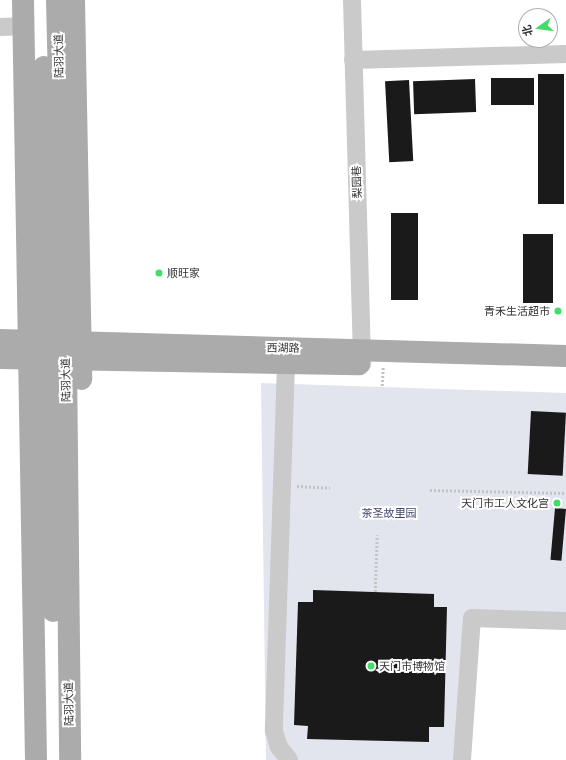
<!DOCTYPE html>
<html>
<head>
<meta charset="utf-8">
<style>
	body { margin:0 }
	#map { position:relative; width:566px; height:760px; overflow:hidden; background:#fff; font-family:"Space Grotesk","Noto Sans SC",sans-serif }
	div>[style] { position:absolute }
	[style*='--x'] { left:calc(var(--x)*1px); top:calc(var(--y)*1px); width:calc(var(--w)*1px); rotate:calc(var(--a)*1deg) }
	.green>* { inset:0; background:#e3e5ee }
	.building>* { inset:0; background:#1a1a1a; transform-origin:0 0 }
	.path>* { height:2.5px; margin-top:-1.25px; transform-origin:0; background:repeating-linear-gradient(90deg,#c3c3c3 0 2px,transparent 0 4px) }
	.minor>* { height:18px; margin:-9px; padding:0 9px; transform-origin:9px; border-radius:9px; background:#cacaca }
	.major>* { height:22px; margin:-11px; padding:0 11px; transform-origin:11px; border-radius:11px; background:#ababab }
	.dots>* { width:11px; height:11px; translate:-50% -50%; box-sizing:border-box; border:2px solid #fff; border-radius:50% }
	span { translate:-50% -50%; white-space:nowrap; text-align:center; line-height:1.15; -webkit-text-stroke:4px #fff; paint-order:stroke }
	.street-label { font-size:11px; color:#333 }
	.poi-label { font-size:11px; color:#333 }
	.left { translate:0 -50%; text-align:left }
	.right { translate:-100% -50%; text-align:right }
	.park-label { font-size:11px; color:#42486d }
	.north { position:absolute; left:518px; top:8px; width:40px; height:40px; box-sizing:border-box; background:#fff; border:1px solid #adadad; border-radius:50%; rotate:256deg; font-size:11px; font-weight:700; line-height:16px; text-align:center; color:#333 }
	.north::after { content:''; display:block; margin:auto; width:14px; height:18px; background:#43dc68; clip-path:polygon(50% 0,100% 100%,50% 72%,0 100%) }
</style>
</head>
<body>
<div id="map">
	<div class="green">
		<div style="clip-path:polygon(261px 383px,566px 393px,566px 614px,465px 613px,457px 760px,266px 760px)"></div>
	</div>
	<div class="building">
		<div style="left:538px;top:74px;width:26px;height:130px"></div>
		<div style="left:491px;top:78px;width:43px;height:27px"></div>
		<div style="left:475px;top:79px;width:33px;height:62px;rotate:88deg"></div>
		<div style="left:409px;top:80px;width:81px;height:24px;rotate:87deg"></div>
		<div style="left:418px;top:213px;width:87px;height:27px;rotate:90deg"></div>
		<div style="left:523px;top:234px;width:30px;height:69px"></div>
		<div style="left:531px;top:411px;width:35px;height:63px;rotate:3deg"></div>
		<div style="left:555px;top:508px;width:11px;height:52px;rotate:5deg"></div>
		<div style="clip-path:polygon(313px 590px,434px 594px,434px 607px,447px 607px,444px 727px,429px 727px,429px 742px,307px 739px,308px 726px,294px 725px,298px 602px,313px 602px)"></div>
	</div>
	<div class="path">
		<div style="--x:382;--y:386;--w:19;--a:-87"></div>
		<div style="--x:297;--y:486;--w:33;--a:3"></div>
		<div style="--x:430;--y:490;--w:136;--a:1.3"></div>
		<div style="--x:375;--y:592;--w:57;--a:-88"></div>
	</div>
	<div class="minor">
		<div style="--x:352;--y:0;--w:364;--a:88.4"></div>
		<div style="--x:0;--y:27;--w:23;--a:-2"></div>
		<div style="--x:353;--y:60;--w:213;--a:-1.6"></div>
		<div style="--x:286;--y:364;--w:367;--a:91.9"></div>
		<div style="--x:274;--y:731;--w:17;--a:73"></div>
		<div style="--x:279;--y:747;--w:16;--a:52"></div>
		<div style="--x:462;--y:760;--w:142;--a:-86"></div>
		<div style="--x:472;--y:618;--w:94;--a:1.8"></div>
	</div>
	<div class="major">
		<div style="--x:23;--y:0;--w:760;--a:89.02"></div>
		<div style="--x:57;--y:0;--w:360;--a:88.6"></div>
		<div style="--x:66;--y:360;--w:400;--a:89.4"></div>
		<div style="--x:74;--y:0;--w:379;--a:88.9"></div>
		<div style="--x:44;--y:67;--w:544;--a:89.05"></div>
		<div style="--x:0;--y:340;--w:566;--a:1.62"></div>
		<div style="--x:0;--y:358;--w:359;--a:1"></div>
	</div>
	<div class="dots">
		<div style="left:159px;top:273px;background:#43dc68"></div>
		<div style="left:558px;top:311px;background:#43dc68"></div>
		<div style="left:557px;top:503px;background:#43dc68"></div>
		<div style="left:371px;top:666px;background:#43dc68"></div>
	</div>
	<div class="street-label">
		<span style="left:59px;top:56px;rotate:-91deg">陆羽大道</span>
		<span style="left:357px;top:182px;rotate:-92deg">梨园巷</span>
		<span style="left:283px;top:348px;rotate:1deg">西湖路</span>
		<span style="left:66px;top:380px;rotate:-91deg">陆羽大道</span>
		<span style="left:69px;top:704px;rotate:-91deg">陆羽大道</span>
	</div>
	<div class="poi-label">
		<span class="left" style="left:167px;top:273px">顺旺家</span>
		<span class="right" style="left:550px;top:311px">青禾生活超市</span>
		<span class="right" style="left:549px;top:503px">天门市工人文化宫</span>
		<span class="left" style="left:379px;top:666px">天门市博物馆</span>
	</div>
	<div class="park-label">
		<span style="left:389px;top:513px">茶圣故里园</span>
	</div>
	<div class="north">北</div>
</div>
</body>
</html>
